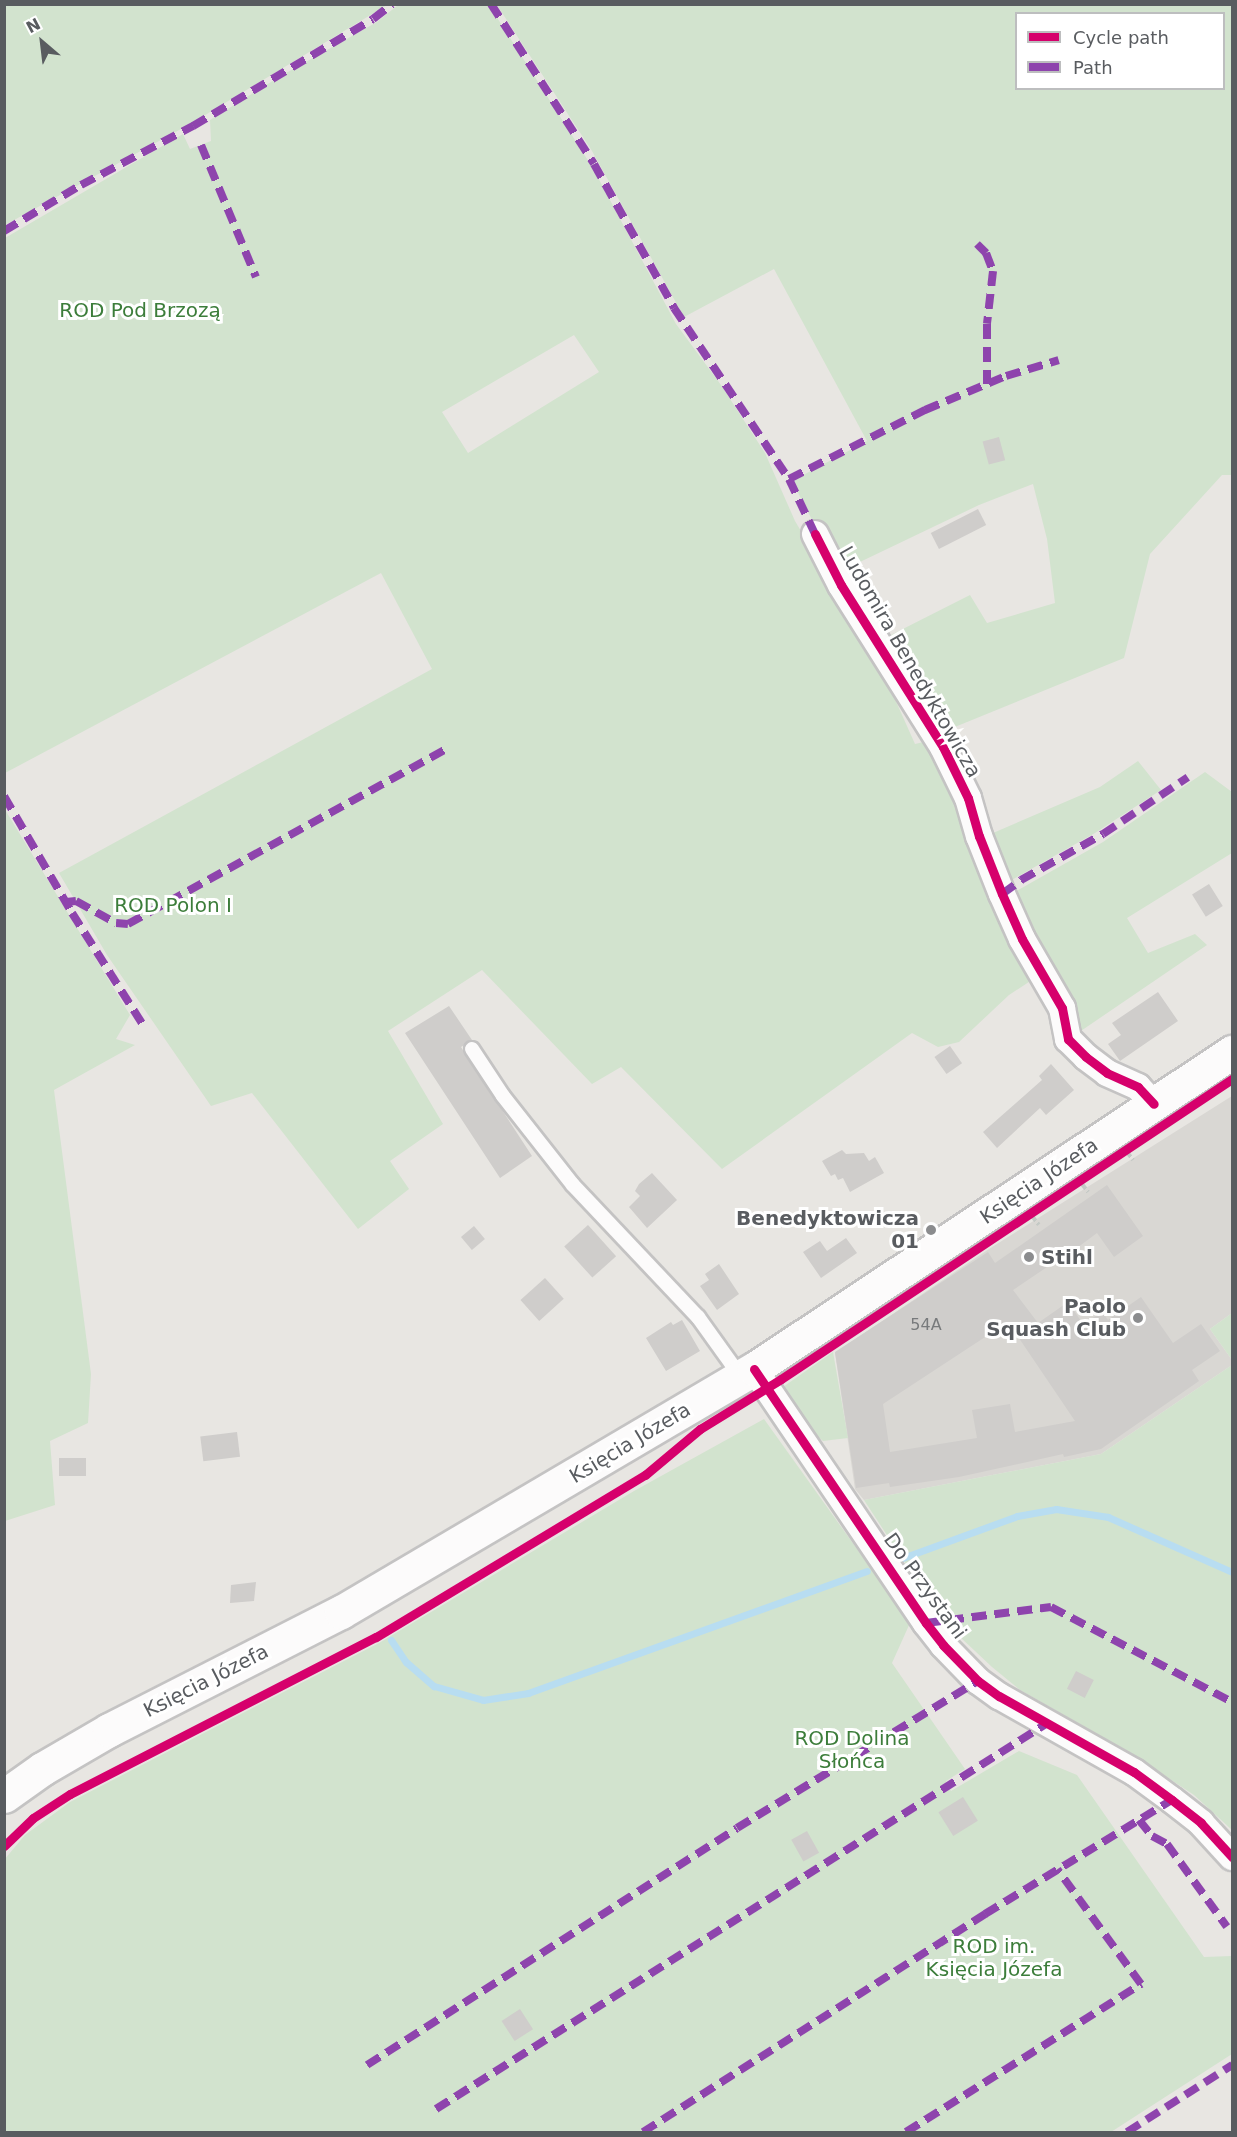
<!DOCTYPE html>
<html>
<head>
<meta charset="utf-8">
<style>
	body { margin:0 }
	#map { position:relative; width:1237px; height:2137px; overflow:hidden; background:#e8e6e2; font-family:"DejaVu Sans",sans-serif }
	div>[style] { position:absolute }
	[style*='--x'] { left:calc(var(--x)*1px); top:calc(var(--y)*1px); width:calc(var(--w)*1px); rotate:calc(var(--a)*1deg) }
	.industrial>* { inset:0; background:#d9d7d3 }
	.green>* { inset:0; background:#d2e3ce }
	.stream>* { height:7px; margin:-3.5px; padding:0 3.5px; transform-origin:3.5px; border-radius:3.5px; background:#b8ddf1 }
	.building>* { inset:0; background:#cfcdcb; transform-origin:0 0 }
	.path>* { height:4px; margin-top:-2px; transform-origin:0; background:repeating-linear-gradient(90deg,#c4c9c5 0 6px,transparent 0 9px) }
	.roads { filter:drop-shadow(2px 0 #c4c3c3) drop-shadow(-2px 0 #c4c3c3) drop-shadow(0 2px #c4c3c3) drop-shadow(0 -2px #c4c3c3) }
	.service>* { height:14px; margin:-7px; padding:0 7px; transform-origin:7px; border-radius:7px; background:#fcfbfb }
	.minor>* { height:26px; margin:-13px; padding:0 13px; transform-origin:13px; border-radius:13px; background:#fcfbfb }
	.secondary>* { height:33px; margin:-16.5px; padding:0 16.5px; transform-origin:16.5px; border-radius:16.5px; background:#fcfbfb }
	.quiet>* { height:8px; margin-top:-4px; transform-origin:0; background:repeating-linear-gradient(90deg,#8e44ad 0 15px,transparent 0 23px) }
	.cycleway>* { height:9px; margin:-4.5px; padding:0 4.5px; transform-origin:4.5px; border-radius:4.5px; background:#d6006c }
	.dots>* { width:16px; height:16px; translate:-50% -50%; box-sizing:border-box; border:3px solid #fff; border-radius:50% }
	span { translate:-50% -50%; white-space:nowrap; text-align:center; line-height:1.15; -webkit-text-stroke:6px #fff; paint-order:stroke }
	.number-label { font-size:16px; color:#787a7c }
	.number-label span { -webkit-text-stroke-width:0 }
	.park-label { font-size:20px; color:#3c7d3a }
	.street-label { font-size:20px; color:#595c60 }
	.poi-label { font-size:20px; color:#595c60; font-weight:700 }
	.right { translate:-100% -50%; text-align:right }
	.left { translate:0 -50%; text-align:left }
	.frame { position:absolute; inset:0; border:6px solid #595c60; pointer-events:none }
	.legend { position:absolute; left:1015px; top:12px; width:210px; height:78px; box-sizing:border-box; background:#fff; border:2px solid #bdbebf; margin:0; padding:8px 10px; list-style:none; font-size:18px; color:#595c60 }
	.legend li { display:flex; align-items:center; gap:12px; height:30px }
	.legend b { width:30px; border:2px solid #bdbebf }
	.north { position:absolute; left:12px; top:12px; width:60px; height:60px; -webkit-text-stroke:4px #fff; paint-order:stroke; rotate:332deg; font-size:16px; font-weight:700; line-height:24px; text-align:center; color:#595c60 }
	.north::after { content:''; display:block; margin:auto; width:21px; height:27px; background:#595c60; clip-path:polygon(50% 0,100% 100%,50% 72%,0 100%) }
</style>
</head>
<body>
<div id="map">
	<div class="industrial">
		<div style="clip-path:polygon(1232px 1096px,1232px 1313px,1210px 1329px,1232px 1360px,1232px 1365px,1101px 1454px,864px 1500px,855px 1489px,835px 1353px,989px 1249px)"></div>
	</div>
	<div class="green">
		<div style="clip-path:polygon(5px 4px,387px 4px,387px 5px,192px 123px,5px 225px)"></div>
		<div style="clip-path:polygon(evenodd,398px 5px,489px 5px,594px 170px,676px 324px,721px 385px,765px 453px,795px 521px,877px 659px,915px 744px,928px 741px,1038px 976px,1009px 995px,959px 1042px,938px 1047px,912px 1033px,722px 1169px,621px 1067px,592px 1084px,482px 970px,388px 1031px,443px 1124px,390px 1161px,409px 1189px,358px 1229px,252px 1093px,211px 1106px,107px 955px,59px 873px,432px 669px,381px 573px,5px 773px,5px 238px,183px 134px,190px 149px,211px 141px,210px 120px,279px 77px,377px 22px,398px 5px,574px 335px,599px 372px,468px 453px,442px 412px,574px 335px)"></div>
		<div style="clip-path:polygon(evenodd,497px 5px,1232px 5px,1232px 475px,1222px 475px,1150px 554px,1124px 658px,945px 731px,889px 636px,970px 595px,987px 623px,1055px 603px,1047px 539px,1033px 484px,979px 505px,839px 572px,792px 481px,867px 441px,774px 269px,684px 317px,592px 151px,497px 5px,1016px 14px,1224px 14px,1224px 88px,1016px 88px,1016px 14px)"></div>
		<div style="clip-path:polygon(1138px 761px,1161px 790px,1095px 833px,1010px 881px,993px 833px,1100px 787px)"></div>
		<div style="clip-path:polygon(1205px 772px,1232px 792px,1232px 853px,1127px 918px,1148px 953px,1195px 934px,1207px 945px,1072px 1037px,1011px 894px,1103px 842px)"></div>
		<div style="clip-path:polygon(4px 808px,130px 1015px,116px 1039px,135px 1045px,54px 1090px,91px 1374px,88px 1423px,50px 1441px,55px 1505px,5px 1521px)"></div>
		<div style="clip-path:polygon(1232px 1313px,1232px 1360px,1210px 1329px)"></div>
		<div style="clip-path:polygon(833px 1352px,848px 1438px,823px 1441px,811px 1431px,783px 1387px)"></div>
		<div style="clip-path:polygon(1232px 1365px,1232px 1830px,1194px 1795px,1127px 1751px,1020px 1690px,992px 1667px,943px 1621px,864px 1500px,1101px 1454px)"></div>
		<div style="clip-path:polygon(764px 1419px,910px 1623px,892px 1663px,965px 1769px,946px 1781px,951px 1791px,1019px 1751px,1077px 1775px,1204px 1957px,1232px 1956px,1232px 2054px,1111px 2132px,5px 2132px,4px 1860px,25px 1835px,70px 1802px,379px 1643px,634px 1491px)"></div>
	</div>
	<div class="stream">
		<div style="--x:897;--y:1560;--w:128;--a:-20.1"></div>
		<div style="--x:1017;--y:1516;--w:40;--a:-10"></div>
		<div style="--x:1056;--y:1509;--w:53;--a:8.7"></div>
		<div style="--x:1108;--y:1517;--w:136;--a:23.9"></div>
		<div style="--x:391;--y:1640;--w:27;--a:56"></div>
		<div style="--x:406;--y:1662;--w:37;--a:41"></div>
		<div style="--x:434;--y:1686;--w:51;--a:15.9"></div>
		<div style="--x:483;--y:1700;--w:46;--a:-8.8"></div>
		<div style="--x:528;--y:1693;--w:360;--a:-19.8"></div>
	</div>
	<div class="building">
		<div style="left:999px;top:437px;width:24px;height:17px;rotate:75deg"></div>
		<div style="left:978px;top:509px;width:18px;height:53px;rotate:63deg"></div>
		<div style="left:1209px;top:884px;width:26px;height:20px;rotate:58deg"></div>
		<div style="clip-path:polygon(1158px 992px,1178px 1021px,1120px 1061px,1108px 1044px,1121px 1035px,1112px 1023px)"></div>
		<div style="clip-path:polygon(449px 1006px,472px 1040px,461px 1047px,532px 1156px,500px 1178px,405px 1033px)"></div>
		<div style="left:950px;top:1046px;width:21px;height:19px;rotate:55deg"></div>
		<div style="clip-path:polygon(1051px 1064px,1074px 1090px,1046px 1115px,1040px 1108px,997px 1148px,983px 1132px,1042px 1080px,1039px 1076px)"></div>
		<div style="clip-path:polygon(842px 1150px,846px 1154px,864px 1153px,869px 1161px,875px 1157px,884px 1173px,850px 1192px,843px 1178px,838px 1180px,835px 1174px,831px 1176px,822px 1161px)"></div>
		<div style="clip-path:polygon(652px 1173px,677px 1200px,647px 1228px,629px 1207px,640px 1196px,635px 1191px,639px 1184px)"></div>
		<div style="clip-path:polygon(evenodd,1107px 1185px,1143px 1236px,1114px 1257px,1097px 1233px,1054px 1265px,1053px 1263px,1013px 1290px,1038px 1323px,1068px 1302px,1083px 1324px,1102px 1312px,1108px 1320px,1141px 1297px,1173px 1343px,1201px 1324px,1220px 1351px,1192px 1370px,1199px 1381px,1101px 1449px,1064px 1457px,1063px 1454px,959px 1477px,890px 1487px,889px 1483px,856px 1488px,835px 1352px,988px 1252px,995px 1263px,1107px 1185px,1008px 1322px,1075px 1421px,1015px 1432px,1010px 1404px,972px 1410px,977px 1438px,890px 1452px,883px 1404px,1008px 1322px)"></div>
		<div style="left:588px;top:1225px;width:42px;height:32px;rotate:48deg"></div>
		<div style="left:474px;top:1226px;width:17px;height:17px;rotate:50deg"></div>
		<div style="clip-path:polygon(846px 1238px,857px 1253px,821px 1278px,803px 1252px,820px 1241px,827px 1251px)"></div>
		<div style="clip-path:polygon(719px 1264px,739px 1294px,717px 1310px,700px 1286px,709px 1280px,705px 1274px)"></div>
		<div style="left:545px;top:1278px;width:28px;height:33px;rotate:48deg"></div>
		<div style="clip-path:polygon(682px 1320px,700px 1351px,666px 1371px,646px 1338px,671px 1322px,673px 1325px)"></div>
		<div style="left:237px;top:1432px;width:25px;height:37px;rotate:83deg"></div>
		<div style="left:86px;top:1458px;width:18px;height:27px;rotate:90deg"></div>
		<div style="clip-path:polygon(256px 1582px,254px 1601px,230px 1603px,231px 1585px)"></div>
		<div style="left:1076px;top:1671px;width:20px;height:20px;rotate:27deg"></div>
		<div style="left:963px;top:1797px;width:28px;height:29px;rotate:58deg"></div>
		<div style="left:807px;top:1831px;width:25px;height:18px;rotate:61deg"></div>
		<div style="left:520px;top:2009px;width:24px;height:22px;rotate:57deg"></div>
	</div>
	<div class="path">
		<div style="--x:1127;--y:1152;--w:10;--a:53"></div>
		<div style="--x:1082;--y:1184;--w:10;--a:53"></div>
		<div style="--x:1032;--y:1216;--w:11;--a:52"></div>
	</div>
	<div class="roads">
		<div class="service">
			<div style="--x:472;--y:1049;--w:56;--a:56.6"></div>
			<div style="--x:503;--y:1096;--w:113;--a:51.8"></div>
			<div style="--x:573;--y:1185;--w:182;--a:46.6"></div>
			<div style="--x:698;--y:1317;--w:74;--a:54.4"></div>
		</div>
		<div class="minor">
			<div style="--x:815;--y:534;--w:57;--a:63"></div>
			<div style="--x:841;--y:585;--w:191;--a:57.8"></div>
			<div style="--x:943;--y:747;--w:57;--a:63.9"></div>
			<div style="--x:968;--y:798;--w:40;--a:74"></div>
			<div style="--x:979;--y:836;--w:62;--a:68.4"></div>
			<div style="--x:1002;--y:894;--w:49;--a:66"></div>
			<div style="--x:1022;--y:939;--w:80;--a:59.9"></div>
			<div style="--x:1062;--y:1008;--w:32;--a:79"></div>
			<div style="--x:1068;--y:1039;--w:25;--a:45"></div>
			<div style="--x:1086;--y:1057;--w:26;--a:37"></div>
			<div style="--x:1107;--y:1073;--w:34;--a:24"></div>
			<div style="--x:1138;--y:1087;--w:23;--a:47"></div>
			<div style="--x:754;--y:1369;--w:307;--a:55.9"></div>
			<div style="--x:926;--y:1623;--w:28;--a:52"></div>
			<div style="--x:943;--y:1645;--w:50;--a:45.8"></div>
			<div style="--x:978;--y:1681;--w:26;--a:36"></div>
			<div style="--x:999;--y:1696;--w:155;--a:29.4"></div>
			<div style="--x:1134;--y:1772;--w:47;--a:36.4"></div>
			<div style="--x:1172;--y:1800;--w:37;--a:38"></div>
			<div style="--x:1201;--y:1823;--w:46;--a:47.6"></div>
		</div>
		<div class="secondary">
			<div style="--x:4;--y:1796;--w:47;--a:-35.4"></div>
			<div style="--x:42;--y:1769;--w:78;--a:-30.2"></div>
			<div style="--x:109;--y:1730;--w:260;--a:-27"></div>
			<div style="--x:341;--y:1612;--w:479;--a:-30.5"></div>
			<div style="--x:754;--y:1369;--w:574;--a:-33.55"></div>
		</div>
	</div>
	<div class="quiet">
		<div style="--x:491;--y:4;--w:190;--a:57.2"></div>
		<div style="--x:594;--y:164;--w:165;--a:60.9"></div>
		<div style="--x:674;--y:308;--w:206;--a:56.1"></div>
		<div style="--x:789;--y:479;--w:61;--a:64.7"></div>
		<div style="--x:201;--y:145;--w:143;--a:67.4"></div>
		<div style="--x:4;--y:231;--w:90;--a:-30.9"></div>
		<div style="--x:81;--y:185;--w:127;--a:-27.8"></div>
		<div style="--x:193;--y:126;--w:209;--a:-30.7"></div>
		<div style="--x:373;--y:19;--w:24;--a:-38"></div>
		<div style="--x:977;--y:244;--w:13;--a:45"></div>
		<div style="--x:986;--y:253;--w:19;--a:69"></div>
		<div style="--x:993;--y:271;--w:53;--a:96.5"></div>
		<div style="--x:987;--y:324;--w:60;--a:90"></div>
		<div style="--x:789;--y:479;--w:153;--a:-26.9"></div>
		<div style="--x:925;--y:410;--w:88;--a:-22.8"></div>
		<div style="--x:1006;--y:376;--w:55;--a:-16.8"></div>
		<div style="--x:4;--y:796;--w:135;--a:59.8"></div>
		<div style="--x:72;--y:913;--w:136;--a:57.6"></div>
		<div style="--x:1002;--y:894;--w:24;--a:-36"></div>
		<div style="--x:1021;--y:880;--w:94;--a:-29.3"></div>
		<div style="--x:1103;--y:834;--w:102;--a:-33.8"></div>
		<div style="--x:66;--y:902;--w:10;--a:-6"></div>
		<div style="--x:76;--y:901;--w:46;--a:28.8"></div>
		<div style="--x:116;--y:923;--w:12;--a:5"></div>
		<div style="--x:128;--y:924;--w:361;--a:-28.8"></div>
		<div style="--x:926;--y:1623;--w:126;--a:-7.3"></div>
		<div style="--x:1051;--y:1607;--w:204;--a:27.7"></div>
		<div style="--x:1139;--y:1820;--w:21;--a:51"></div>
		<div style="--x:1152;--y:1836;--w:17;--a:28"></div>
		<div style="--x:1167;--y:1844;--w:102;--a:54.1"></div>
		<div style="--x:367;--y:2065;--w:439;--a:-32.6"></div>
		<div style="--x:737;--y:1828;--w:282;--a:-31.4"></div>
		<div style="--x:436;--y:2109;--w:721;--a:-32.26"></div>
		<div style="--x:643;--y:2132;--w:406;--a:-32.5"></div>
		<div style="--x:985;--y:1914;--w:219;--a:-31.4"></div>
		<div style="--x:906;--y:2132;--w:278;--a:-32.2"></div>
		<div style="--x:1141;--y:1984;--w:142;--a:-126.1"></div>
		<div style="--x:1127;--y:2132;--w:125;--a:-32.5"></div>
	</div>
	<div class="cycleway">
		<div style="--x:815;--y:534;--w:57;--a:63"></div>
		<div style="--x:841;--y:585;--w:191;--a:57.8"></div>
		<div style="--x:943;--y:747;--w:57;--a:63.9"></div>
		<div style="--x:968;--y:798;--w:40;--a:74"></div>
		<div style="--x:979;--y:836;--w:62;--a:68.4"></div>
		<div style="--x:1002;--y:894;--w:49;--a:66"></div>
		<div style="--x:1022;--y:939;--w:80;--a:59.9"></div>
		<div style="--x:1062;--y:1008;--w:32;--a:79"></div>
		<div style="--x:1068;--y:1039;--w:25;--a:45"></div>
		<div style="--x:1086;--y:1057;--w:26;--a:37"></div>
		<div style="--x:1107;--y:1073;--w:34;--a:24"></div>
		<div style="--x:1138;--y:1087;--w:23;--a:47"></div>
		<div style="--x:754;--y:1369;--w:307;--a:55.9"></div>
		<div style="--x:926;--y:1623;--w:28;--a:52"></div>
		<div style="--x:943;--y:1645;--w:50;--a:45.8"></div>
		<div style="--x:978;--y:1681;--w:26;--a:36"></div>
		<div style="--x:999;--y:1696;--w:155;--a:29.4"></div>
		<div style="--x:1134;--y:1772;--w:47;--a:36.4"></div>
		<div style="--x:1172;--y:1800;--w:37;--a:38"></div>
		<div style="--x:1201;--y:1823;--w:46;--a:47.6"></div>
		<div style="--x:4;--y:1846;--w:40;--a:-44"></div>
		<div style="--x:33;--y:1818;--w:44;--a:-33"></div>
		<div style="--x:70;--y:1794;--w:344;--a:-27.2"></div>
		<div style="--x:376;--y:1637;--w:314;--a:-31.1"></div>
		<div style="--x:645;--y:1475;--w:72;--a:-39.9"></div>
		<div style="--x:700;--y:1429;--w:95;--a:-31.7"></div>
		<div style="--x:781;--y:1379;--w:542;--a:-33.63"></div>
	</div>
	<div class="dots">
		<div style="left:931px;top:1230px;background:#8b8c8e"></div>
		<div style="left:1029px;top:1257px;background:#8b8c8e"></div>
		<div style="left:1138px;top:1318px;background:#8b8c8e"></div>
	</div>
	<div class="number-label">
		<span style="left:926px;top:1325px">54A</span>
	</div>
	<div class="park-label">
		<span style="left:140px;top:310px">ROD Pod Brzozą</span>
		<span style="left:173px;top:905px">ROD Polon I</span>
		<span style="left:852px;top:1750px">ROD Dolina<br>Słońca</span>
		<span style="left:994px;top:1958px">ROD im.<br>Księcia Józefa</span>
	</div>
	<div class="street-label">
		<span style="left:910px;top:662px;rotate:60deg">Ludomira Benedyktowicza</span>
		<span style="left:1039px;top:1181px;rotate:-34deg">Księcia Józefa</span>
		<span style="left:630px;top:1443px;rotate:-31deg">Księcia Józefa</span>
		<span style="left:925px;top:1586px;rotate:54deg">Do Przystani</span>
		<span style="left:206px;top:1681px;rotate:-27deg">Księcia Józefa</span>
	</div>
	<div class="poi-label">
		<span class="right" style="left:919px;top:1230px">Benedyktowicza<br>01</span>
		<span class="left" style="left:1041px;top:1257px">Stihl</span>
		<span class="right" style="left:1126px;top:1318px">Paolo<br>Squash Club</span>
	</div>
	<div class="frame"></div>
	<ul class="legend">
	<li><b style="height:8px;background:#d6006c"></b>Cycle path</li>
	<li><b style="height:8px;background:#8e44ad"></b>Path</li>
	</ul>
	<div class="north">N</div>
</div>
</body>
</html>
